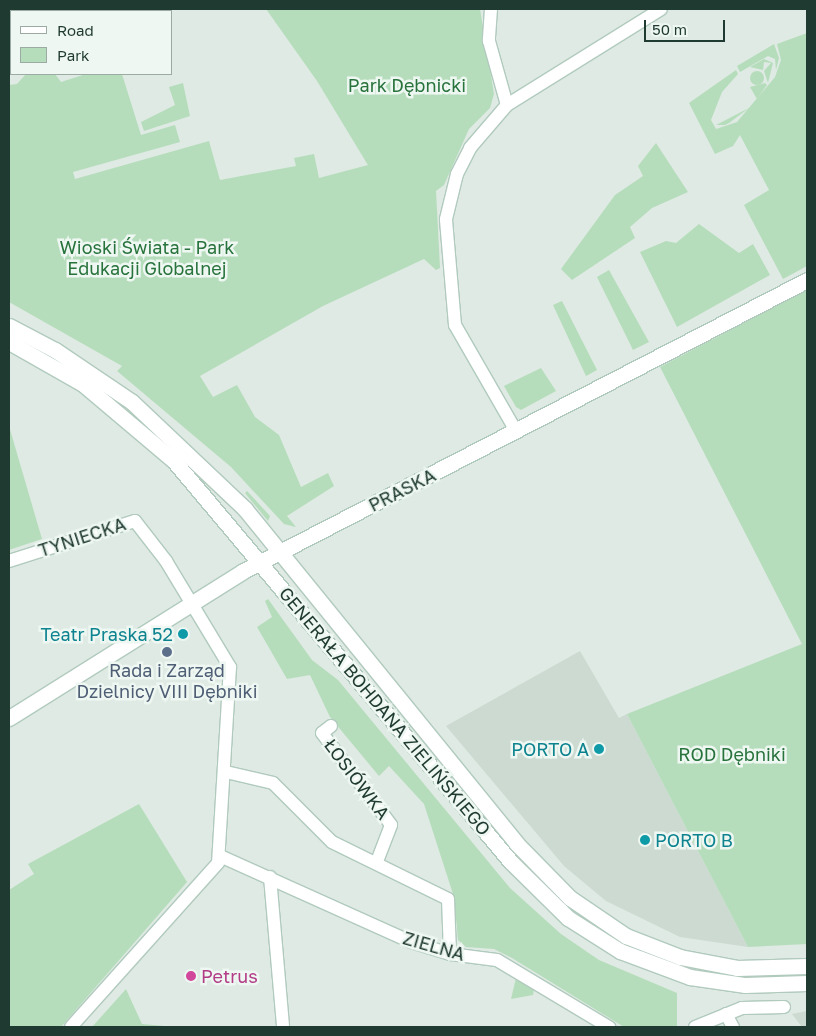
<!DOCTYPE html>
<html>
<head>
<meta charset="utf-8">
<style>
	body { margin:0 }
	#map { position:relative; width:816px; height:1036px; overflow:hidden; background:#deeae3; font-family:"Golos Text",sans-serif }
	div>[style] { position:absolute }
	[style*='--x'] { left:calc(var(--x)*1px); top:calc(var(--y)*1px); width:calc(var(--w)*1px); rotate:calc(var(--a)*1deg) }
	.built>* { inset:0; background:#ccdad2 }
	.green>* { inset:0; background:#b6ddbb }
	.round { border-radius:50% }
	.roads { filter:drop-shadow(1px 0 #b1cabe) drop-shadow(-1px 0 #b1cabe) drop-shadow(0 1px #b1cabe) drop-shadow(0 -1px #b1cabe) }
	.minor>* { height:12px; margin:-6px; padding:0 6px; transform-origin:6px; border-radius:6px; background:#fff }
	.tertiary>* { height:15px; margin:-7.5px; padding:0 7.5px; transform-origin:7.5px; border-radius:7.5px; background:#fff }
	.secondary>* { height:15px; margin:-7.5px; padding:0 7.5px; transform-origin:7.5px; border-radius:7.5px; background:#fff }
	.dots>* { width:14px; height:14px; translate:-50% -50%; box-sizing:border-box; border:2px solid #eef7f2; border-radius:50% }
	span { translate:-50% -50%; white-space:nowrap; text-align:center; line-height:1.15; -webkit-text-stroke:5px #eef7f2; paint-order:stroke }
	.park-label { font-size:18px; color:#28733c }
	.street-label { font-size:18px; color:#1f3a30 }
	.culture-label { font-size:18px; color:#0d838f }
	.right { translate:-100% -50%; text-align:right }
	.left { translate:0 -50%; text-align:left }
	.service-label { font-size:18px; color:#4e5e75 }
	.hotel-label { font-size:18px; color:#b23c85 }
	.frame { position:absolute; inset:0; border:10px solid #1f3a30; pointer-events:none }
	.legend { position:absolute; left:10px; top:10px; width:162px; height:65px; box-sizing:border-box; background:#eef7f2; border:1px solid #9baba4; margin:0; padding:6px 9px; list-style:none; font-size:15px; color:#1f3a30 }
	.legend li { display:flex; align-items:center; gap:10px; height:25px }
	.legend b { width:25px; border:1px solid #9baba4 }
	.scale { position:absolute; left:644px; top:20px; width:81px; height:22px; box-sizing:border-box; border:2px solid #1f3a30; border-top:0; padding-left:6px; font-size:15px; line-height:18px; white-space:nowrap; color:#1f3a30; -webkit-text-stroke:4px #eef7f2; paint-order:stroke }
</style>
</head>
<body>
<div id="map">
	<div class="built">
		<div style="clip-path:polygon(580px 651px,619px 718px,627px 714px,748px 947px,680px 937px,606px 901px,564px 866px,446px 726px)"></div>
		<div style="clip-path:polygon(807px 1011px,807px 1027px,802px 1027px,792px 1014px)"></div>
	</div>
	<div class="green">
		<div style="clip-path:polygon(266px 9px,480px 9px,494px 94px,490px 108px,469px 129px,444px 185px,436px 191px,440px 268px,436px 270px,424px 259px,323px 306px,200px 376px,213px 397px,237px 385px,255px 417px,279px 435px,301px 487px,328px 473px,334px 486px,287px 516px,296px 527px,284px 524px,231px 467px,117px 371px,122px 366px,9px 302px,9px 85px,17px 84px,26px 74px,55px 74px,61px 82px,86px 74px,122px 74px,141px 135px,175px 125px,180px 142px,73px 172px,75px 179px,209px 141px,220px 180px,296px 166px,294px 158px,314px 154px,319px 178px,368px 165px,400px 218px,317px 81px)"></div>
		<div style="clip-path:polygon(807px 33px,807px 266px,783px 279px,744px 205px,769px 190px,740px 135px,733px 146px,715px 154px,689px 103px,736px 70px,738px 74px,722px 92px,711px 120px,716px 129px,737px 122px,775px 77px,781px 60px,777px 44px)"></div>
		<div style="clip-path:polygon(774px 44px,779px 58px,776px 70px,775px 59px,768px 56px,740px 72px,737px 66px)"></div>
		<div style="clip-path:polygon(764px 59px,773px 63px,768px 83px,764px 71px,771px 63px,764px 62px,763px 70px,750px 67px)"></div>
		<div class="round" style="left:750px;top:71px;width:14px;height:14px"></div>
		<div style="clip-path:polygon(183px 83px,190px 116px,144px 131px,141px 122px,175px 105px,169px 87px)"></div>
		<div style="clip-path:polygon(765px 83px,767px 85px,757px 99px,750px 87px)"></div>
		<div style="clip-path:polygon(749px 108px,729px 123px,725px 125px,716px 125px)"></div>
		<div style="clip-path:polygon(656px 143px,688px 192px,652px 208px,630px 227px,635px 238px,572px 280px,561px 269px,615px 195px,643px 176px,638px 166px)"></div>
		<div style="clip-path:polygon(699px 224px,739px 253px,753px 244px,770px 275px,677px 327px,640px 252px,666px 241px,676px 243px)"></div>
		<div style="clip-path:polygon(609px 270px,649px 342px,633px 350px,597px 277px)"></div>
		<div style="clip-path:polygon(807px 290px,807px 944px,748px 947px,627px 714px,802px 644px,660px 367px)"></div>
		<div style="clip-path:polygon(562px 301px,597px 370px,586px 376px,553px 305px)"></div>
		<div style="clip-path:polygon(541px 368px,556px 391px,521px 410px,516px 407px,504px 386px)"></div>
		<div style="clip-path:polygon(9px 426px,42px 539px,9px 550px)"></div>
		<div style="clip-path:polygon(247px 491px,270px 516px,268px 521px,245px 493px)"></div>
		<div style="clip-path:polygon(268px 599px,312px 660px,338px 680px,510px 888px,561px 934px,599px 960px,677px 993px,677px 1027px,624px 1027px,512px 958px,494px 949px,466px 947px,458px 940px,454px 897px,424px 804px,389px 766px,379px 776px,330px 717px,310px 675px,287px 679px,257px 627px,272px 617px,265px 601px)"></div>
		<div style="clip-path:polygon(139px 804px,187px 882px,61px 1027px,9px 1027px,9px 890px,34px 874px,28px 864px)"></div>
		<div style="clip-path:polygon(516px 978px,534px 989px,533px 995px,511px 999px)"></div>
		<div style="clip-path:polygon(126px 989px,142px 1024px,175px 1027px,92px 1027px)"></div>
	</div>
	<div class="roads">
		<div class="minor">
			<div style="--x:491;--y:9;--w:32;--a:94"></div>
			<div style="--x:489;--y:41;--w:66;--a:74.3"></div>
			<div style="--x:516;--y:431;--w:122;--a:-119.9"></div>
			<div style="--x:455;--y:325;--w:106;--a:-94.9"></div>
			<div style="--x:446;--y:219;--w:46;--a:-76.3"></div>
			<div style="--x:457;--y:174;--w:29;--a:-63"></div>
			<div style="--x:470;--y:148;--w:57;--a:-49.3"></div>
			<div style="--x:507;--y:105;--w:181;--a:-31.9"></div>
			<div style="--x:9;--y:561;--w:132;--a:-17.6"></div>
			<div style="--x:135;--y:521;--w:51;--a:52.2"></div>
			<div style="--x:166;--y:561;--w:124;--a:58.9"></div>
			<div style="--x:230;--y:667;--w:196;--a:93.5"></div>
			<div style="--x:218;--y:863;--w:220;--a:131.9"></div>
			<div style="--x:331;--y:726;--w:11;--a:142"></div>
			<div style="--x:322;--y:733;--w:115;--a:53.1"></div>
			<div style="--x:391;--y:825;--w:40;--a:111"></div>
			<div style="--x:226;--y:772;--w:48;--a:13.2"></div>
			<div style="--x:273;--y:783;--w:83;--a:45"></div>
			<div style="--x:332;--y:842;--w:129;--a:26.2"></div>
			<div style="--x:448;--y:899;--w:55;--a:87.9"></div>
			<div style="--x:220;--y:856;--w:209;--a:24.2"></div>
			<div style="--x:411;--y:942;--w:41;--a:17.1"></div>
			<div style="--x:450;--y:954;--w:47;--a:7.3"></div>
			<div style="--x:497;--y:960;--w:131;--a:30.9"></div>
			<div style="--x:270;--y:877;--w:151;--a:85"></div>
			<div style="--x:726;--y:1014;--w:15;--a:62"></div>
			<div style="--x:695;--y:1027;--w:51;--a:-22"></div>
			<div style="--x:742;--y:1008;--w:42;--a:-1.4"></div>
		</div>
		<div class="tertiary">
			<div style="--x:9;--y:718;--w:276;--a:-32.1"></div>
			<div style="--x:243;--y:571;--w:635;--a:-27.29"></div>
		</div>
		<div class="secondary">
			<div style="--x:9;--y:326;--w:52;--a:27.6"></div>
			<div style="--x:55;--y:350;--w:93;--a:34"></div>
			<div style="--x:132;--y:402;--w:156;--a:43.4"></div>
			<div style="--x:245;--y:509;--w:430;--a:50.9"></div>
			<div style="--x:516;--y:843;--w:77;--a:45.5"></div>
			<div style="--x:570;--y:898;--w:68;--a:34.2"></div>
			<div style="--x:626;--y:936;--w:58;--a:21.3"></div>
			<div style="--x:680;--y:957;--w:58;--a:10.9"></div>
			<div style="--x:737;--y:968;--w:70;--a:-1.6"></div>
			<div style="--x:9;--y:342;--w:85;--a:29.6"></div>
			<div style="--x:83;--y:384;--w:119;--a:40.2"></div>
			<div style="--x:174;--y:461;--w:524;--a:49.96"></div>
			<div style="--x:511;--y:862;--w:80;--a:44.5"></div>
			<div style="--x:568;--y:918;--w:62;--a:32.4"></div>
			<div style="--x:620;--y:951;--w:75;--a:20.4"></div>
			<div style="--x:690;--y:977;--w:56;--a:8.3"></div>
			<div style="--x:745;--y:985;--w:62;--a:-1.8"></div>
		</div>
	</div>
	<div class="dots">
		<div style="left:183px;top:634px;background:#0f9aa8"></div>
		<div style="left:167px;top:652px;background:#5c6f8a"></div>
		<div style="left:599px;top:749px;background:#0f9aa8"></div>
		<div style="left:645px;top:840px;background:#0f9aa8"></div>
		<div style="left:191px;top:976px;background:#d1479c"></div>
	</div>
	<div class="park-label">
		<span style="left:407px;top:85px">Park Dębnicki</span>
		<span style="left:147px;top:258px">Wioski Świata - Park<br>Edukacji Globalnej</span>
		<span style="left:732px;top:754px">ROD Dębniki</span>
	</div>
	<div class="street-label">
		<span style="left:402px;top:490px;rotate:-27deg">PRASKA</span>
		<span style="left:82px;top:537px;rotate:-18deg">TYNIECKA</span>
		<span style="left:385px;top:711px;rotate:50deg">GENERAŁA BOHDANA ZIELIŃSKIEGO</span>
		<span style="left:357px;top:779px;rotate:53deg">ŁOSIÓWKA</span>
		<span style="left:434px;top:946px;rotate:16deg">ZIELNA</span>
	</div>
	<div class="culture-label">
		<span class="right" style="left:173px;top:634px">Teatr Praska 52</span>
		<span class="right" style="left:589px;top:749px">PORTO A</span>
		<span class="left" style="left:655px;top:840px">PORTO B</span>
	</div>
	<div class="service-label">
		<span style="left:167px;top:681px">Rada i Zarząd<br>Dzielnicy VIII Dębniki</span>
	</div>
	<div class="hotel-label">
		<span class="left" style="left:201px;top:976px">Petrus</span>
	</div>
	<div class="frame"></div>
	<ul class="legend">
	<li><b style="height:6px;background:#fff"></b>Road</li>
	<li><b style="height:14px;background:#b6ddbb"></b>Park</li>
	</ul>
	<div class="scale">50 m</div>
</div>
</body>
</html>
